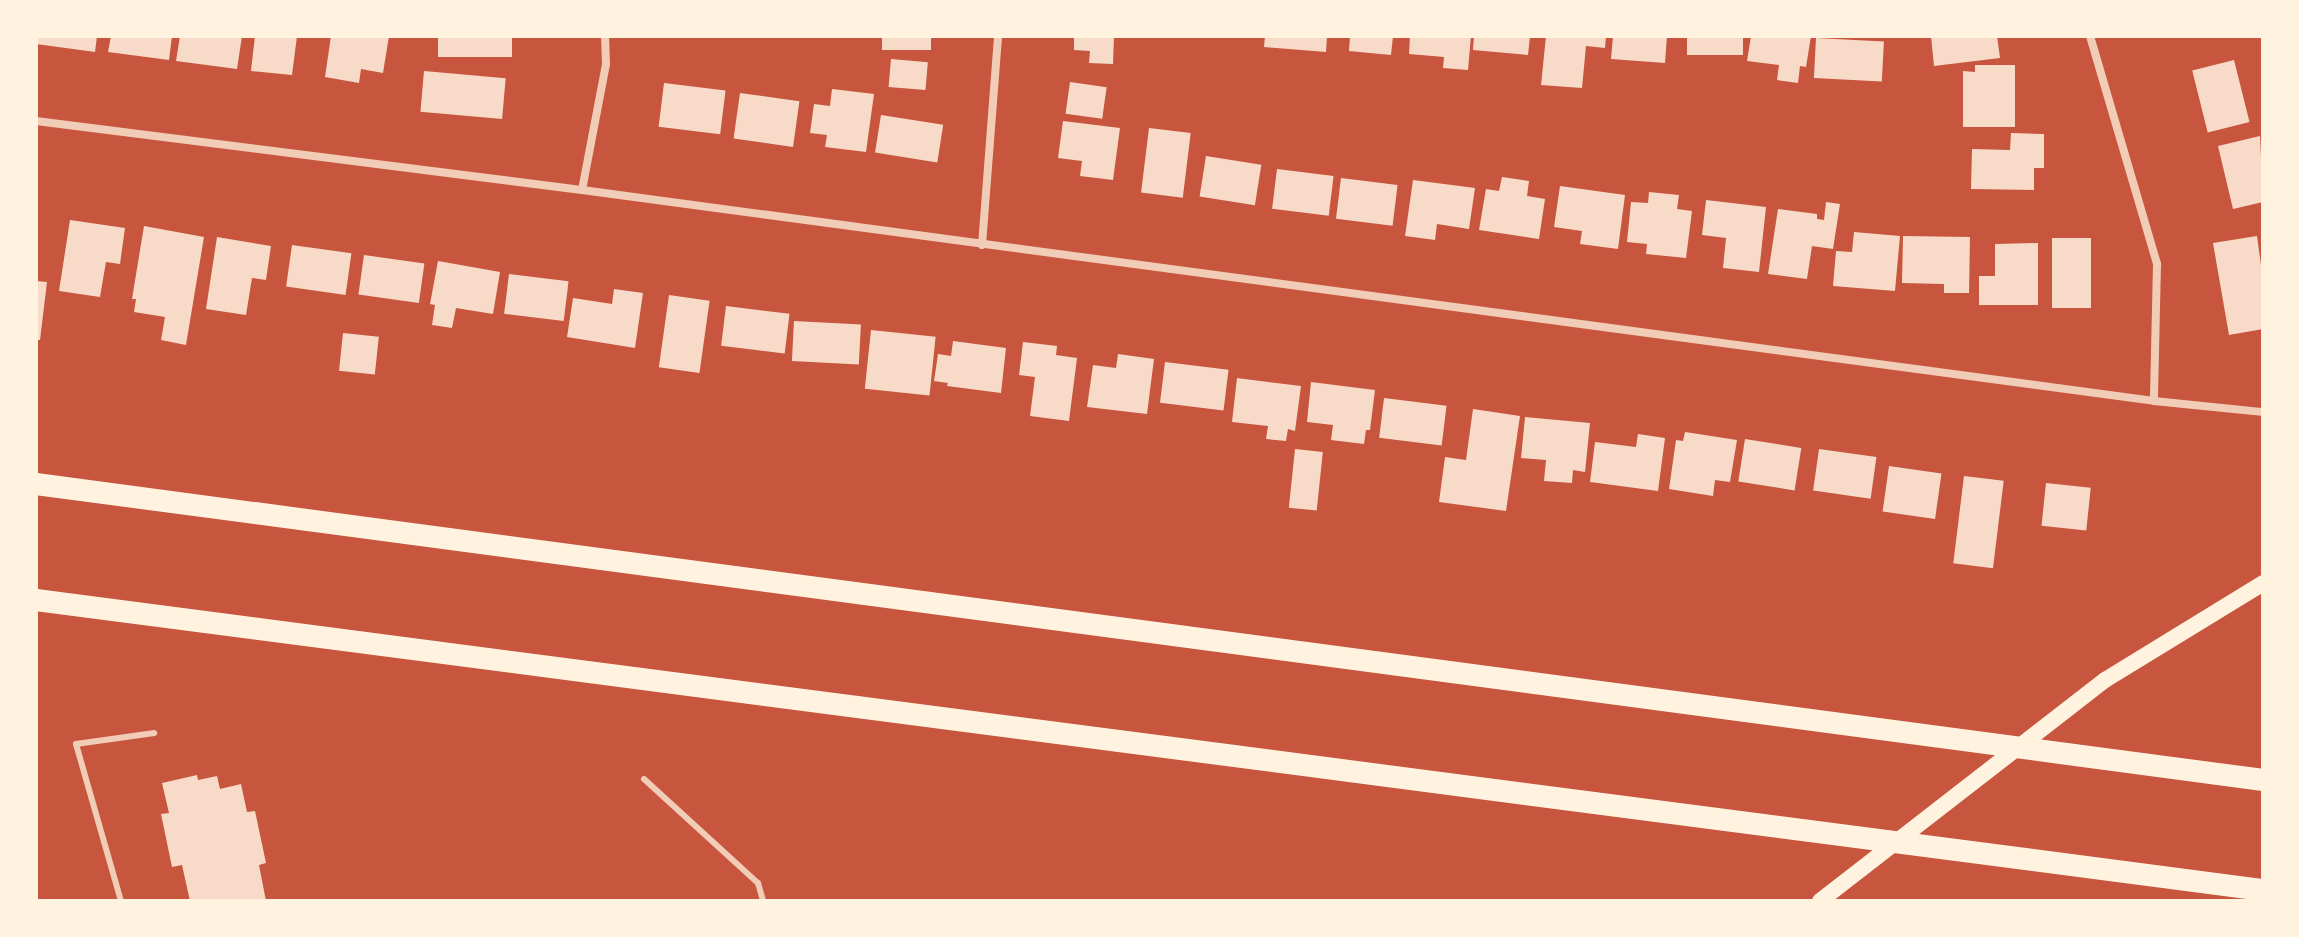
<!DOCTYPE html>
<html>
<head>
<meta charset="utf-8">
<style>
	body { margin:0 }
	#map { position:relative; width:2299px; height:937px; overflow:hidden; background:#c8553d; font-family:"Playfair Display",serif }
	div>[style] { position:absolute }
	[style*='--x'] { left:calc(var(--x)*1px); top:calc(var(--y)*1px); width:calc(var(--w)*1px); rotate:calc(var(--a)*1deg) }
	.building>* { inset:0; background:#f7dbc8; transform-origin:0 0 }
	.service>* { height:6px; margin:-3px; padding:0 3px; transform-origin:3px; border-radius:3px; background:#f1ccb7 }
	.minor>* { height:8px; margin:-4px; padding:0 4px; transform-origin:4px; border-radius:4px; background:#f1ccb7 }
	.secondary>* { height:16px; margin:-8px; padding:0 8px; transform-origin:8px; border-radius:8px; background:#fff3e0 }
	.motorway>* { height:22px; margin:-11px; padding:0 11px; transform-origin:11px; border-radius:11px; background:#fff3e0 }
	span { translate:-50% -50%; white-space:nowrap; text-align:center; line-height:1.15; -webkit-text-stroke:6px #fff3e0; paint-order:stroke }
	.frame { position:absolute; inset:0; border:38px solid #fff3e0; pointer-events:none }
</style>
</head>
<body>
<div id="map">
	<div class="building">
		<div style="clip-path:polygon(36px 36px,97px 36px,95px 52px,36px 44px)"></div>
		<div style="clip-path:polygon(111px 36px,172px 36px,169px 60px,108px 52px)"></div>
		<div style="clip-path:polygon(180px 36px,242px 36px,237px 69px,176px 61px)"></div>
		<div style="clip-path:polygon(255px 36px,297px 36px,292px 75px,251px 71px)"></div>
		<div style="clip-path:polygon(331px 36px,389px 36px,383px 73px,361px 69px,359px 83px,325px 77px)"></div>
		<div style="left:438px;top:36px;width:74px;height:21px"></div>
		<div style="left:882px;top:36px;width:49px;height:14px"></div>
		<div style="clip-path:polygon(1074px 36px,1114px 36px,1113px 64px,1089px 63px,1090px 51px,1074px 50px)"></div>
		<div style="clip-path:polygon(1265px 36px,1327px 36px,1326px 52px,1264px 47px)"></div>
		<div style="clip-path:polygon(1350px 36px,1393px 36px,1391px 55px,1349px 51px)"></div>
		<div style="clip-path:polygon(1410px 36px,1471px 36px,1468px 70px,1443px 68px,1444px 57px,1409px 54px)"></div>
		<div style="clip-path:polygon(1474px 36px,1530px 36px,1528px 55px,1473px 50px)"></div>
		<div style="clip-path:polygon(1546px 36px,1606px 36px,1605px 48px,1586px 46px,1582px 88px,1541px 85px)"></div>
		<div style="clip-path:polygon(1613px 36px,1667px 36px,1665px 63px,1611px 59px)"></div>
		<div style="left:1687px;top:36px;width:56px;height:19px"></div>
		<div style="clip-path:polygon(1751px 36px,1811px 36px,1806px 67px,1800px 66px,1798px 83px,1777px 80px,1779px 65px,1747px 61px)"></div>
		<div style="clip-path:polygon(1931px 36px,1997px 36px,2000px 58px,1934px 66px)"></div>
		<div style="left:1816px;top:38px;width:68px;height:40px;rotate:3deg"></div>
		<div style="left:891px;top:59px;width:37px;height:28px;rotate:5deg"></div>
		<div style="left:2234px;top:60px;width:64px;height:43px;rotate:76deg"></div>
		<div style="clip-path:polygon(1975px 65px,2015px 65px,2015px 127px,1963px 127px,1963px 71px,1975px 72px)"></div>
		<div style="left:424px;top:71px;width:82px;height:41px;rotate:5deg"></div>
		<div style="left:1070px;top:82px;width:37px;height:32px;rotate:8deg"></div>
		<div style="left:664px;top:83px;width:62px;height:44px;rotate:7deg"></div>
		<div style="clip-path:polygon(832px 89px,874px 94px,866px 152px,825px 147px,827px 135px,810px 133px,814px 104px,830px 106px)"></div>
		<div style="left:740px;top:93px;width:60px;height:46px;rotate:8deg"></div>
		<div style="left:881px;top:115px;width:63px;height:38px;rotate:9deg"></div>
		<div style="clip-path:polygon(1063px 121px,1120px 128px,1113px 180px,1080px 176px,1082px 161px,1058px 158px)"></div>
		<div style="left:1149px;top:128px;width:42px;height:65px;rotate:7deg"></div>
		<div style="clip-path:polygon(2011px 133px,2044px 134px,2044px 168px,2034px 168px,2034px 190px,1971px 189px,1972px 149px,2010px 150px)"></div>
		<div style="clip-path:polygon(2260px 136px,2263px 202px,2233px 209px,2218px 146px)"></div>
		<div style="left:1206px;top:156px;width:56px;height:41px;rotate:9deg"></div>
		<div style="left:1277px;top:169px;width:57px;height:40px;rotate:7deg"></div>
		<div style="clip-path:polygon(1502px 177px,1529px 181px,1527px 196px,1545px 199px,1539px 239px,1479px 230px,1486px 189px,1499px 191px)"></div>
		<div style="left:1341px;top:178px;width:57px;height:41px;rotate:7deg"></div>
		<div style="clip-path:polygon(1413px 180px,1475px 188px,1469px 229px,1437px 224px,1435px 240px,1405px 236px)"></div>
		<div style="clip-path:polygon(1560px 186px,1625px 195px,1618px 249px,1580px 244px,1582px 231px,1554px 227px)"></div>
		<div style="clip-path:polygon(1649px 192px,1679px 195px,1677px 209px,1692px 211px,1686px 258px,1646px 254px,1647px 244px,1627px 242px,1631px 202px,1648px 203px)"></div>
		<div style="clip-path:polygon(1706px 200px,1766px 207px,1759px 272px,1723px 268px,1726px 238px,1702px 235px)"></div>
		<div style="clip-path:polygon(1826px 202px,1840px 204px,1833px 249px,1812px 246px,1807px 279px,1768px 274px,1778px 209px,1817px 214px,1817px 219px,1824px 220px)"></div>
		<div style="clip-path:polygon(70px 220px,125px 228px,120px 264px,106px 262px,100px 297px,59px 291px)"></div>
		<div style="clip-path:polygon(144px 226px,204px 237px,186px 345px,161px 340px,165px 317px,134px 312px,136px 299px,132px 299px)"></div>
		<div style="clip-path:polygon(1854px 232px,1900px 236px,1895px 291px,1833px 286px,1836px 251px,1852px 252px)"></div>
		<div style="clip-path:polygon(1903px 236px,1970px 237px,1969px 293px,1944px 293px,1944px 284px,1902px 283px)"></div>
		<div style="clip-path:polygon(2257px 236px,2263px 280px,2263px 329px,2229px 335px,2213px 243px)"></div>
		<div style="clip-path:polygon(217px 237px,271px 246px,266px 280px,252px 278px,246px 315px,206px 309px)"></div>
		<div style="left:2052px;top:238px;width:39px;height:70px"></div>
		<div style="clip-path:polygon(2038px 243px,2038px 305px,1979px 305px,1979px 276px,1995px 276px,1995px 244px)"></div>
		<div style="left:292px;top:245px;width:60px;height:42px;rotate:8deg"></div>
		<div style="left:364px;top:255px;width:61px;height:40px;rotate:8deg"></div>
		<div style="clip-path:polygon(438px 261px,500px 272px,493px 314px,456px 308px,452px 328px,432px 325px,435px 305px,430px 304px)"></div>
		<div style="left:509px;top:274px;width:60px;height:40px;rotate:7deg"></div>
		<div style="clip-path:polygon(36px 281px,47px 282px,40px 340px,36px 340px)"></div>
		<div style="clip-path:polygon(614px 289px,643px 293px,635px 348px,567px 337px,573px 298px,612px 304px)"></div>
		<div style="left:669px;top:295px;width:41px;height:73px;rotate:8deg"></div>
		<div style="left:726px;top:306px;width:64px;height:40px;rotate:7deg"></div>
		<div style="left:794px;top:321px;width:67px;height:40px;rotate:3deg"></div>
		<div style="left:871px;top:330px;width:65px;height:59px;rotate:6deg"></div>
		<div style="left:343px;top:333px;width:36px;height:38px;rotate:6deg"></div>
		<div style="clip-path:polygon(953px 341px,1006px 348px,1001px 393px,947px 386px,948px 383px,934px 381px,938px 354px,951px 356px)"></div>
		<div style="clip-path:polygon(1023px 342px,1057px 346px,1056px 355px,1077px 358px,1069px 421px,1030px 416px,1035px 377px,1019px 375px)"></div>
		<div style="clip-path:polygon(1118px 354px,1154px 359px,1147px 414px,1087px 407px,1093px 365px,1116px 368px)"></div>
		<div style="left:1165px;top:362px;width:64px;height:41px;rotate:7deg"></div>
		<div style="clip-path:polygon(1237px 378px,1301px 386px,1295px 431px,1288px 429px,1286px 441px,1266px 439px,1268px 426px,1232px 422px)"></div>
		<div style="clip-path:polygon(1311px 382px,1375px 390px,1370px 430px,1366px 430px,1364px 444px,1331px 440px,1333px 425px,1307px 422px)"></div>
		<div style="left:1384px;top:398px;width:63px;height:40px;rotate:7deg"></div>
		<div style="clip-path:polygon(1473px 409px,1520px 416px,1506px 511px,1439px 502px,1445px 457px,1466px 460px)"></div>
		<div style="clip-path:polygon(1525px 417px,1590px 423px,1585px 472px,1573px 470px,1572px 483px,1544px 481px,1546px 460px,1521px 458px)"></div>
		<div style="clip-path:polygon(1685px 432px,1737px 440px,1730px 482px,1715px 480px,1713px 496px,1669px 489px,1676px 440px,1683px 441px)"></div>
		<div style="clip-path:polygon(1638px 434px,1665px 438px,1658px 491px,1590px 482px,1595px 442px,1636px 447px)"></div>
		<div style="left:1745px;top:439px;width:57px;height:43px;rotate:9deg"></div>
		<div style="left:1295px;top:449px;width:28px;height:59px;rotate:6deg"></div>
		<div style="left:1819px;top:449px;width:58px;height:42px;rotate:8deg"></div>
		<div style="left:1889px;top:466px;width:53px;height:46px;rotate:8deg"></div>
		<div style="left:1964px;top:476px;width:40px;height:88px;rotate:7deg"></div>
		<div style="left:2046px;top:483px;width:45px;height:43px;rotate:6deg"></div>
		<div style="clip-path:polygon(197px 775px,198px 780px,217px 776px,220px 789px,241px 784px,247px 812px,255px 811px,266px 863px,259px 865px,266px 901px,190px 901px,182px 865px,172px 867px,161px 814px,169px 813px,162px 783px)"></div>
	</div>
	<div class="service">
		<div style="--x:644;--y:779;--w:154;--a:42.4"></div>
		<div style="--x:758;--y:883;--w:19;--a:74"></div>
		<div style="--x:121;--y:901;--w:163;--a:-106"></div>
		<div style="--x:76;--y:744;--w:79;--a:-8"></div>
	</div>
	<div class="minor">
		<div style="--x:2090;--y:36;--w:238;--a:73.6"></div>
		<div style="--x:2157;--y:264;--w:137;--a:91.3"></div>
		<div style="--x:36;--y:121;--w:550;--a:7.2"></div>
		<div style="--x:582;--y:190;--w:1586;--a:7.64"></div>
		<div style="--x:2154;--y:401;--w:110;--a:5.8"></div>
		<div style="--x:582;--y:190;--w:128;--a:-79.2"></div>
		<div style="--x:606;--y:64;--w:28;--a:-92"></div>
		<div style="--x:982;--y:245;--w:210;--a:-85.6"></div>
	</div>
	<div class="secondary">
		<div style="--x:1820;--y:901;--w:361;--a:-37.8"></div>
		<div style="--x:2105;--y:680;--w:185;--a:-31.5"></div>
	</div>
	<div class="motorway">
		<div style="--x:36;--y:484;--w:2247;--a:7.57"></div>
		<div style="--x:36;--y:600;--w:2246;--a:7.42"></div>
	</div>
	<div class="frame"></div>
</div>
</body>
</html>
